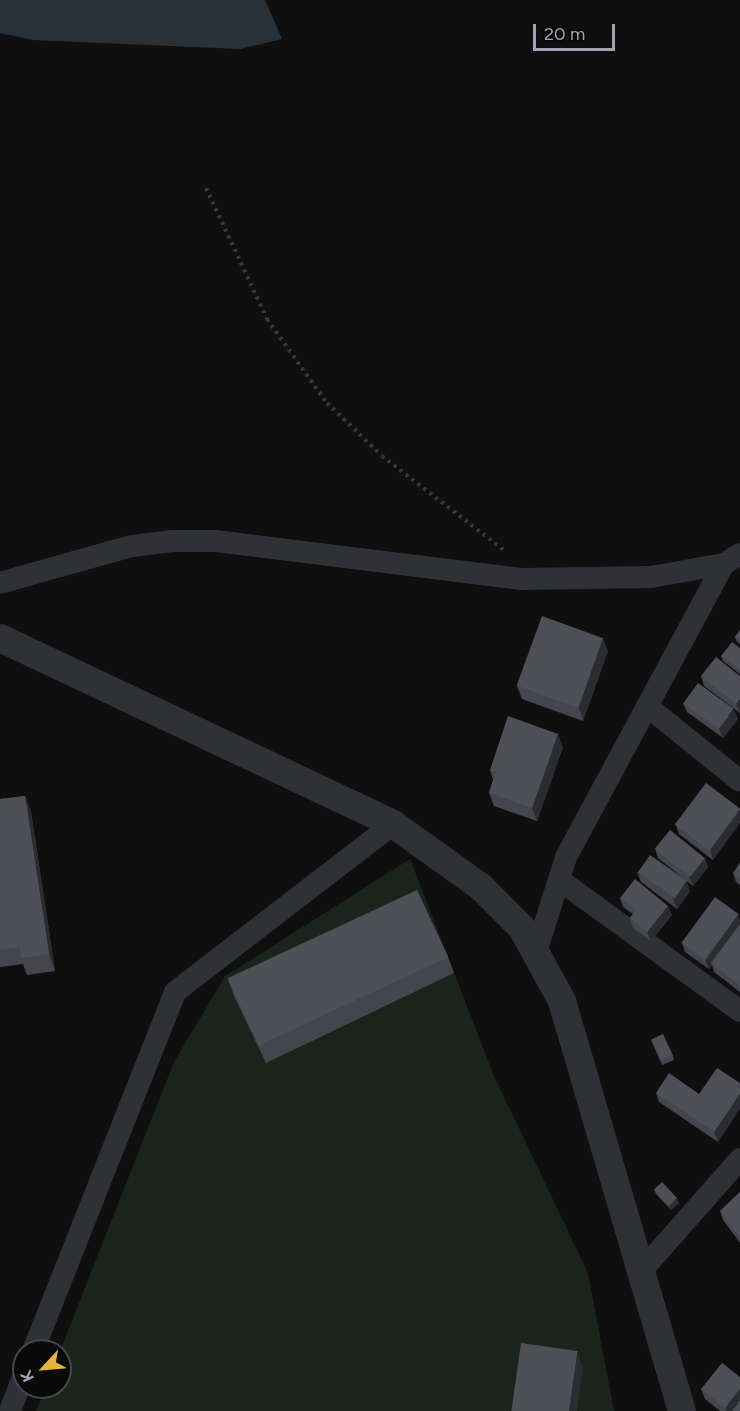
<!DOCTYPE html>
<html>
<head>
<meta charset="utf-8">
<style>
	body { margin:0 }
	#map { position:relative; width:740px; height:1411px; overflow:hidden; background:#0f0f10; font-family:Figtree,sans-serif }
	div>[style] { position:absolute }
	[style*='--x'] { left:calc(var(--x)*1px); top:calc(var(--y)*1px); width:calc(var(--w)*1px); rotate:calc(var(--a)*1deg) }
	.green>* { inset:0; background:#1c231d }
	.water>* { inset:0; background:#293138 }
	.path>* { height:4px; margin-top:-2px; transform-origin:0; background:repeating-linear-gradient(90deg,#36383c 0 3px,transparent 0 7.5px) }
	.minor>* { height:22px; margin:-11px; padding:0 11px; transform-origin:11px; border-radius:11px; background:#303135 }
	.tertiary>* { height:28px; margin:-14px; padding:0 14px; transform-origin:14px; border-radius:14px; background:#303135 }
	.wall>* { inset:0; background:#45464b }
	.shaded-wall>* { inset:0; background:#2b2c2f }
	.building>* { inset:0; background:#4f5056; transform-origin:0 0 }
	span { translate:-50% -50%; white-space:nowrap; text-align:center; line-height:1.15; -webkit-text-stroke:4.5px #0a0a0b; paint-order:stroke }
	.north { position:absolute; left:12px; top:1339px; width:60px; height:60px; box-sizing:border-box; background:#0a0a0b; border:2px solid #46484d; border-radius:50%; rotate:244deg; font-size:16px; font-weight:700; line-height:24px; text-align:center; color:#a1a5b1 }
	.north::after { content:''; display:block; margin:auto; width:21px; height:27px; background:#e7b330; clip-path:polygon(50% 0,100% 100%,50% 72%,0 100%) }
	.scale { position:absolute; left:533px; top:24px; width:82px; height:27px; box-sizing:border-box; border:3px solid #a1a5b1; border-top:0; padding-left:8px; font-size:18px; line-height:21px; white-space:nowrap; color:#a1a5b1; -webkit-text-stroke:4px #0a0a0b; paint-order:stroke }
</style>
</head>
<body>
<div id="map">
	<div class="green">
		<div style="clip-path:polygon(410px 859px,494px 1076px,588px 1273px,614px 1411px,36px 1411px,46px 1387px,60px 1387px,60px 1351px,174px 1062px,225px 976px)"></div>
	</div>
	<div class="water">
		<div style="clip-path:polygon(0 0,265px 0,282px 39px,240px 49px,33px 40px,0 33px)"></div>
	</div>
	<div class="path">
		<div style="--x:206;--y:188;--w:145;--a:65"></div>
		<div style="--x:267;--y:319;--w:103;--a:54.5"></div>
		<div style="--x:327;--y:403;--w:76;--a:43.9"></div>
		<div style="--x:382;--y:456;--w:155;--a:37.7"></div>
	</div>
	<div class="minor">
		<div style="--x:0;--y:583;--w:137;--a:-15.7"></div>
		<div style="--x:132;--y:546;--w:41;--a:-7"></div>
		<div style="--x:173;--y:541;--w:43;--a:0"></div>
		<div style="--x:216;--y:541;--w:309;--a:7.1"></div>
		<div style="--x:523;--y:579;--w:128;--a:-0.9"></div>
		<div style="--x:651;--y:577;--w:74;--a:-10.1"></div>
		<div style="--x:647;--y:706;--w:119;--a:38.9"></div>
		<div style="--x:561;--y:881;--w:221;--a:36"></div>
		<div style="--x:537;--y:949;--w:96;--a:-72.5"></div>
		<div style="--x:566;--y:857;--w:333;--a:-61.7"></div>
		<div style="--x:724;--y:564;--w:19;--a:-32"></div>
		<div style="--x:644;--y:1268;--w:145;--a:-48.6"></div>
		<div style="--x:33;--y:1351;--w:386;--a:-68.4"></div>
		<div style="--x:175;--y:992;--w:275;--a:-37.6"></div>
		<div style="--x:10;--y:1411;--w:39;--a:-69"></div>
	</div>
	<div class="tertiary">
		<div style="--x:0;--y:638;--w:435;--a:25.3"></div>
		<div style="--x:393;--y:824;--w:108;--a:35.6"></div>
		<div style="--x:481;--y:887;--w:58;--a:45"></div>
		<div style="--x:522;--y:928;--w:83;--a:61.3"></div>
		<div style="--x:562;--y:1001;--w:427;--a:73.7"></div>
	</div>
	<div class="wall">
		<div style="clip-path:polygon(740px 630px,740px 644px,737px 642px,735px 637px)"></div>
		<div style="clip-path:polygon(740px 648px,740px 674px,723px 661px,721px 656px)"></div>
		<div style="clip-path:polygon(608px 651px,583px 721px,522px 699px,517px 686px)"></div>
		<div style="clip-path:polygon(701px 676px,740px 676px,740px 713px,704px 686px)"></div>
		<div style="clip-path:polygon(683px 703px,738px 719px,723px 738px,687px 712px)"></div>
		<div style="clip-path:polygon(563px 747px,537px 821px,494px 806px,489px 793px,493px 780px,490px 770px)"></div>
		<div style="clip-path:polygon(25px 796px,31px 812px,55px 971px,27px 975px,23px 964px,0 967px,0 799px)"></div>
		<div style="clip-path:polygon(740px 809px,713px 860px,679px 834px,676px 825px)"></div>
		<div style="clip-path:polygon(655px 849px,708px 867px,693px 886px,658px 858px)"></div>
		<div style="clip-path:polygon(740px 863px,740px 885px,736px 882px,733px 873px)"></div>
		<div style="clip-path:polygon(637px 872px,690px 891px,677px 909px,641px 882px)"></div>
		<div style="clip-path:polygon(620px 898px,672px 915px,651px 941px,633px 928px,630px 918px,633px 914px,623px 907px)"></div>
		<div style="clip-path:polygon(740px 920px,740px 992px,714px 972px,712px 965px,709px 969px,685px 952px,682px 943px)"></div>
		<div style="clip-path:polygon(448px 957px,454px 973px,266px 1063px,234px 996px,228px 979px)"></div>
		<div style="clip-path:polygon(651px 1040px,673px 1055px,674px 1060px,662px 1065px)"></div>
		<div style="clip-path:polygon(740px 1083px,718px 1142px,659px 1102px,656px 1093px,699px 1094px)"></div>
		<div style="clip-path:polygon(654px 1189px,679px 1203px,671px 1210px,656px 1194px)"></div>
		<div style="clip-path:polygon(740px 1192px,740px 1243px,723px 1220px,720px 1211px)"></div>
		<div style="clip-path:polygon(701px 1389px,740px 1411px,720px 1411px,705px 1399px)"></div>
	</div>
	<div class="shaded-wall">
		<div style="clip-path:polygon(603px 638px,608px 651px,583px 721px,579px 707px)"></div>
		<div style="clip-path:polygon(740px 699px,740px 713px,736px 704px)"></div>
		<div style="clip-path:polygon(734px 709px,738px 719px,723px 738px,719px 729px)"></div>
		<div style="clip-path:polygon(558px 734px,563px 747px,537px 821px,532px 808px)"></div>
		<div style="clip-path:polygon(25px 796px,31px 812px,55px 971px,49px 954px)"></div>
		<div style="clip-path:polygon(740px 809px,740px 823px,713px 860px,710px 850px)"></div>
		<div style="clip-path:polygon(705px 858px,708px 867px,693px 886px,689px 877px)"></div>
		<div style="clip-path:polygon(687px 881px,690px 891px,677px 909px,673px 899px)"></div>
		<div style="clip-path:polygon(668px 906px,672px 915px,651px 941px,647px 932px)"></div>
		<div style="clip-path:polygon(738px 914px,740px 920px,740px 926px,711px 963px,712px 965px,709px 969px,705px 960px)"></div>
		<div style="clip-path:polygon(740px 1094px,740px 1109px,718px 1142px,714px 1132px)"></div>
		<div style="clip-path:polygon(677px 1198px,679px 1203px,671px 1210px,669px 1206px)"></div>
		<div style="clip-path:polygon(577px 1351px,583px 1368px,577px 1411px,568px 1411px)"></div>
		<div style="clip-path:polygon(740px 1389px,740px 1403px,734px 1411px,726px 1411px,725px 1408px)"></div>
	</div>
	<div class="building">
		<div style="left:542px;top:616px;width:65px;height:74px;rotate:20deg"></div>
		<div style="clip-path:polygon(740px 630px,740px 641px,735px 637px)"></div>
		<div style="clip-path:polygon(732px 642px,740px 648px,740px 670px,721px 656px)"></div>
		<div style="clip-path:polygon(716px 657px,740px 676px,740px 699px,736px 704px,701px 676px)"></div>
		<div style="left:698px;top:683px;width:44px;height:25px;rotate:36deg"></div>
		<div style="clip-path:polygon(508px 716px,558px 734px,532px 808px,489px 793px,496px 772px,490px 770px)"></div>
		<div style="left:706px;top:783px;width:43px;height:52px;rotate:37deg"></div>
		<div style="clip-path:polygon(25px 796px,49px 954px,21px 958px,20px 947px,0 950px,0 799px)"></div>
		<div style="left:670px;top:830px;width:45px;height:24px;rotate:39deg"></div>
		<div style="left:650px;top:855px;width:45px;height:21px;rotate:35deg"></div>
		<div style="clip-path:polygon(740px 863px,740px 879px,733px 873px)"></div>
		<div style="clip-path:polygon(635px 879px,668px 906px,647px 932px,630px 918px,636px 910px,620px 898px)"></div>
		<div style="left:417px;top:890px;width:74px;height:209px;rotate:65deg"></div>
		<div style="left:715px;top:897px;width:29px;height:57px;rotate:36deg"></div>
		<div style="clip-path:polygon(740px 924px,740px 985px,711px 963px)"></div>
		<div style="left:663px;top:1034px;width:23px;height:13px;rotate:65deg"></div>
		<div style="clip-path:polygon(717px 1068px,740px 1083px,740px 1094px,714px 1132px,656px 1093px,669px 1073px,699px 1094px)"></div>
		<div style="left:662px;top:1182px;width:22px;height:11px;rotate:47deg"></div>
		<div style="clip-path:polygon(740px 1192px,740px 1238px,720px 1211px)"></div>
		<div style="left:521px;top:1343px;width:57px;height:69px;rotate:8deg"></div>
		<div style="clip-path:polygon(722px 1363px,740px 1377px,740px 1389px,725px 1408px,701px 1389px)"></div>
		<div style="clip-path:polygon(740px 1401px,740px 1411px,732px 1411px)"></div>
	</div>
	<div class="north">K</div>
	<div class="scale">20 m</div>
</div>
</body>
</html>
